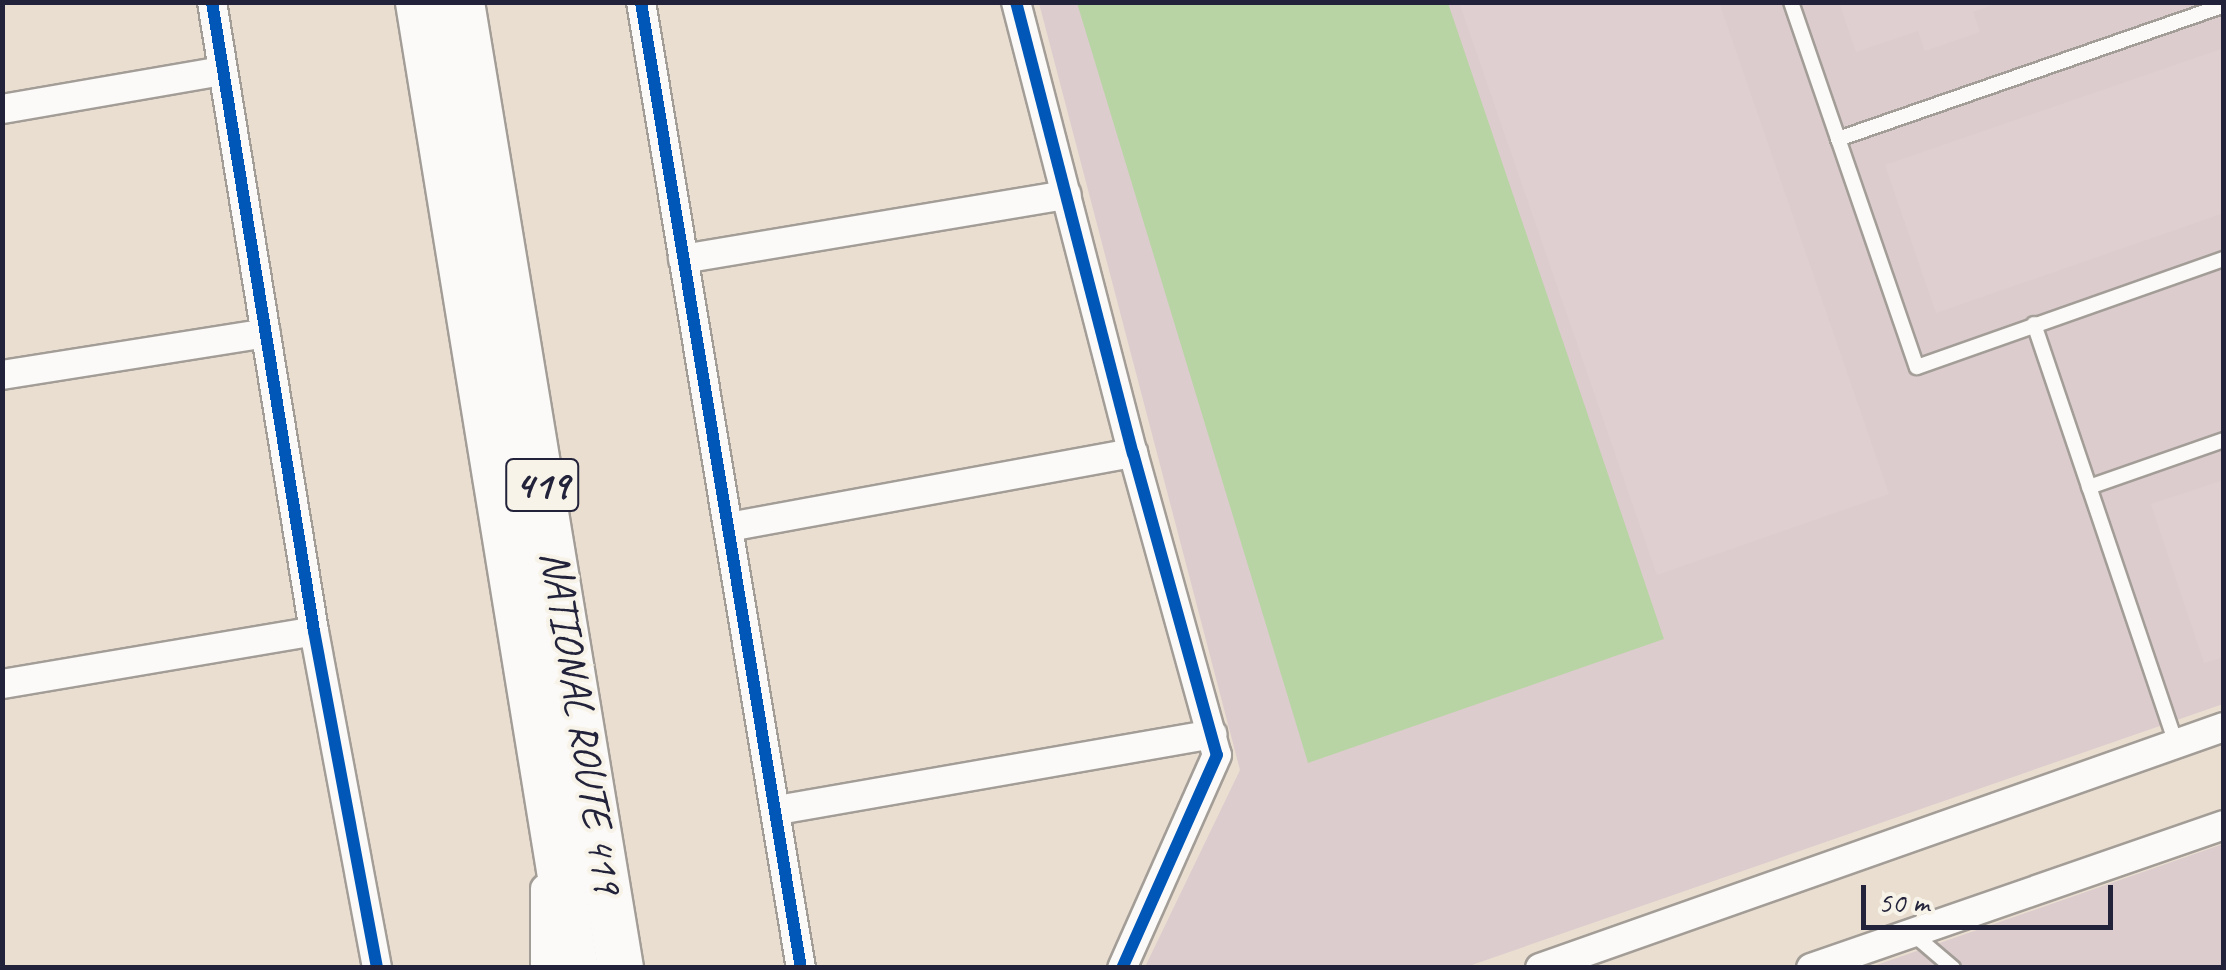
<!DOCTYPE html>
<html>
<head>
<meta charset="utf-8">
<style>
	body { margin:0 }
	#map { position:relative; width:2226px; height:970px; overflow:hidden; background:#eaded0; font-family:Caveat,sans-serif }
	div>[style] { position:absolute }
	[style*='--x'] { left:calc(var(--x)*1px); top:calc(var(--y)*1px); width:calc(var(--w)*1px); rotate:calc(var(--a)*1deg) }
	.industrial>* { inset:0; background:#dcccce }
	.green>* { inset:0; background:#b9d4a4 }
	.building>* { inset:0; background:#e0cfd0 }
	.roads { filter:drop-shadow(2px 0 #a39d97) drop-shadow(-2px 0 #a39d97) drop-shadow(0 2px #a39d97) drop-shadow(0 -2px #a39d97) }
	.service>* { height:14px; margin:-7px; padding:0 7px; transform-origin:7px; border-radius:7px; background:#fcfaf8 }
	.minor>* { height:28px; margin:-14px; padding:0 14px; transform-origin:14px; border-radius:14px; background:#fcfaf8 }
	.trunk>* { height:45px; margin:-22.5px; padding:0 22.5px; transform-origin:22.5px; border-radius:22.5px; background:#fcfaf8 }
	.cycleway>* { height:12px; margin:-6px; padding:0 6px; transform-origin:6px; border-radius:6px; background:#0057b8 }
	span { translate:-50% -50%; white-space:nowrap; text-align:center; line-height:1.15; -webkit-text-stroke:8px #f7f3e8; paint-order:stroke }
	.shield-label span { padding:2px 8px; background:#f7f3e8; border:2px solid; border-radius:8px; -webkit-text-stroke-width:0 }
	.shield-label { font-size:40px; color:#22223b; font-weight:700 }
	.street-label { font-size:42px; color:#22223b }
	.frame { position:absolute; inset:0; border:5px solid #22223b; pointer-events:none }
	.scale { position:absolute; left:1861px; top:885px; width:252px; height:45px; box-sizing:border-box; border:5px solid #22223b; border-top:0; padding-left:12px; font-size:30px; line-height:35px; white-space:nowrap; color:#22223b; -webkit-text-stroke:8px #f7f3e8; paint-order:stroke }
</style>
</head>
<body>
<div id="map">
	<div class="industrial">
		<div style="clip-path:polygon(1039px 3px,2223px 3px,2223px 704px,1466px 967px,1145px 967px,1240px 770px)"></div>
		<div style="clip-path:polygon(2223px 844px,2223px 967px,1868px 968px,1931px 946px)"></div>
	</div>
	<div class="green">
		<div style="clip-path:polygon(1077px 3px,1448px 3px,1664px 639px,1308px 763px)"></div>
	</div>
	<div class="building">
		<div style="clip-path:polygon(1459px 2px,1719px 2px,1889px 494px,1657px 575px)"></div>
		<div style="clip-path:polygon(1839px 2px,1998px 2px,1998px 3px,1973px 12px,1980px 32px,1925px 51px,1918px 31px,1856px 52px)"></div>
		<div style="clip-path:polygon(2224px 48px,2224px 213px,1936px 313px,1885px 165px)"></div>
		<div style="clip-path:polygon(2224px 480px,2224px 657px,2204px 663px,2151px 504px)"></div>
	</div>
	<div class="roads">
		<div class="service">
			<div style="--x:1791;--y:2;--w:386;--a:71"></div>
			<div style="--x:1917;--y:367;--w:325;--a:-19.4"></div>
			<div style="--x:1838;--y:139;--w:409;--a:-19.1"></div>
			<div style="--x:2034;--y:324;--w:443;--a:71.3"></div>
			<div style="--x:2089;--y:487;--w:143;--a:-19.2"></div>
			<div style="--x:1912;--y:933;--w:54;--a:40.5"></div>
		</div>
		<div class="minor">
			<div style="--x:212;--y:2;--w:637;--a:80.79"></div>
			<div style="--x:314;--y:631;--w:343;--a:79.4"></div>
			<div style="--x:641;--y:2;--w:979;--a:80.6"></div>
			<div style="--x:1016;--y:2;--w:466;--a:75.5"></div>
			<div style="--x:1133;--y:453;--w:313;--a:74.5"></div>
			<div style="--x:1217;--y:755;--w:233;--a:114"></div>
			<div style="--x:2;--y:109;--w:224;--a:-9.8"></div>
			<div style="--x:683;--y:259;--w:389;--a:-9.5"></div>
			<div style="--x:2;--y:375;--w:267;--a:-9"></div>
			<div style="--x:729;--y:527;--w:411;--a:-10.4"></div>
			<div style="--x:2;--y:684;--w:316;--a:-9.6"></div>
			<div style="--x:778;--y:810;--w:441;--a:-9.9"></div>
			<div style="--x:545;--y:968;--w:79;--a:-90"></div>
			<div style="--x:1540;--y:968;--w:725;--a:-19.41"></div>
			<div style="--x:1811;--y:968;--w:437;--a:-19.1"></div>
		</div>
		<div class="trunk">
			<div style="--x:418;--y:2;--w:979;--a:80.77"></div>
			<div style="--x:461;--y:2;--w:979;--a:80.65"></div>
		</div>
	</div>
	<div class="cycleway">
		<div style="--x:212;--y:2;--w:637;--a:80.79"></div>
		<div style="--x:314;--y:631;--w:343;--a:79.4"></div>
		<div style="--x:641;--y:2;--w:979;--a:80.6"></div>
		<div style="--x:1016;--y:2;--w:466;--a:75.5"></div>
		<div style="--x:1133;--y:453;--w:313;--a:74.5"></div>
		<div style="--x:1217;--y:755;--w:233;--a:114"></div>
	</div>
	<div class="shield-label">
		<span style="left:542px;top:485px">419</span>
	</div>
	<div class="street-label">
		<span style="left:581px;top:722px;rotate:81deg">NATIONAL ROUTE 419</span>
	</div>
	<div class="frame"></div>
	<div class="scale">50 m</div>
</div>
</body>
</html>
